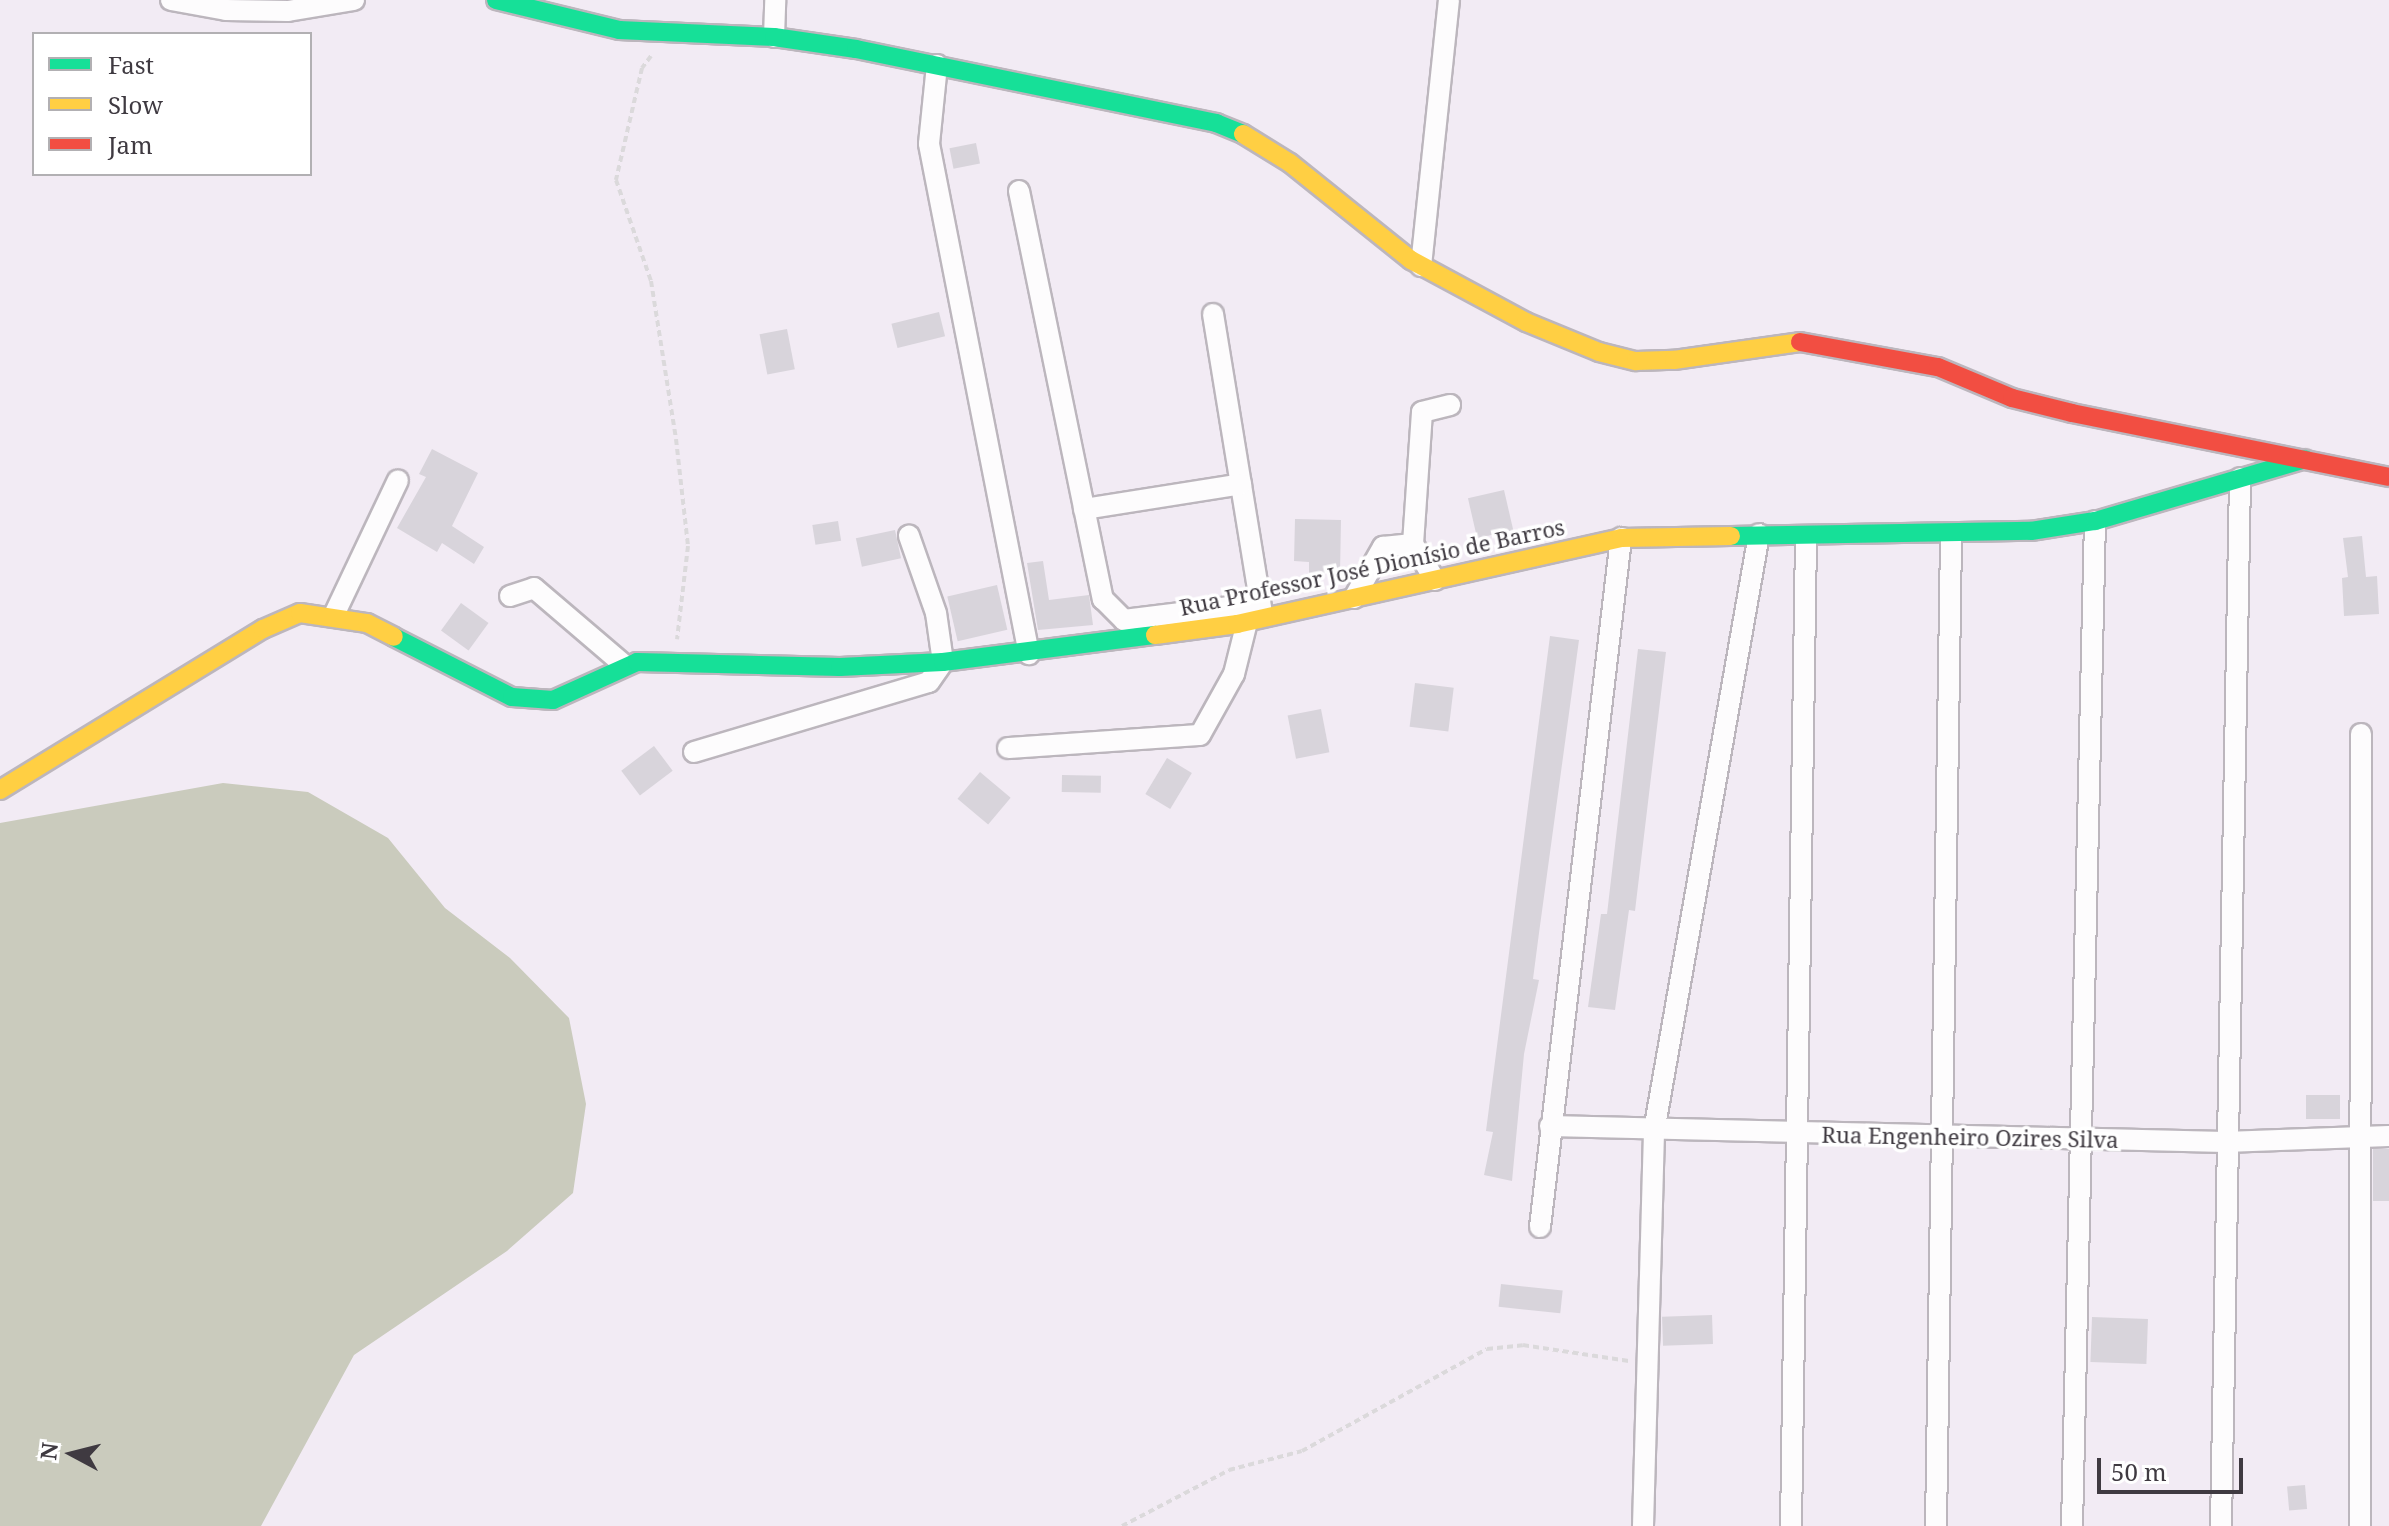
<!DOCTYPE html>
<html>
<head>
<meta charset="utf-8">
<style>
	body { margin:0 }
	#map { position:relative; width:2389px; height:1526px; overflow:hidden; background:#f2ebf4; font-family:"Noto Serif",serif }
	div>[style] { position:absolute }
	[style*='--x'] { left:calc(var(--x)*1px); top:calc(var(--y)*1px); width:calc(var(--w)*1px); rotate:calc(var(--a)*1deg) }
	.forest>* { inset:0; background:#cacbbd }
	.building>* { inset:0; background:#d8d4db; transform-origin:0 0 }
	.path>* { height:4px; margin-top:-2px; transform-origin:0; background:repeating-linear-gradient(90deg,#dbd9db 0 6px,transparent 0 10px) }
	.roads { filter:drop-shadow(2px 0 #bcb6bd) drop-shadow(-2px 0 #bcb6bd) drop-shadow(0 2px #bcb6bd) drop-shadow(0 -2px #bcb6bd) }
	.street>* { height:20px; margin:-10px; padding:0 10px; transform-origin:10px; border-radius:10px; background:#fdfcfd }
	.fast>* { height:18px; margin:-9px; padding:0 9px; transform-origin:9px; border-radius:9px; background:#16e098 }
	.slow>* { height:18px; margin:-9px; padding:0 9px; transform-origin:9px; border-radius:9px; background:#ffcf43 }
	.jam>* { height:18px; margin:-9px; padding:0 9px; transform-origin:9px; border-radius:9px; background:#f24e42 }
	span { translate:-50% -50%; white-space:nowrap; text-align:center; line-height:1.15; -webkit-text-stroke:7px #fff; paint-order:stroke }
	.street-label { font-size:22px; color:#3f3a41 }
	.legend { position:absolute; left:32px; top:32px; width:280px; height:144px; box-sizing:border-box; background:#fff; border:2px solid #b2b0b3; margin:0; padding:10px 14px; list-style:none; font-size:24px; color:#3f3a41 }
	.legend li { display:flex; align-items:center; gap:16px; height:40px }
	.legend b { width:40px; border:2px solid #b2b0b3 }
	.north { position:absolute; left:32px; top:1414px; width:80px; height:80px; -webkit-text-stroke:6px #fff; paint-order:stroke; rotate:277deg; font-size:22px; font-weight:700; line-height:32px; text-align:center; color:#3f3a41 }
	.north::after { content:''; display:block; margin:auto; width:28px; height:36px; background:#3f3a41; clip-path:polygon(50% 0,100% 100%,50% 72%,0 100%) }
	.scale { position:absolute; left:2097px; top:1458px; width:146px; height:36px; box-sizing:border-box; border:4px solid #3f3a41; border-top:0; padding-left:10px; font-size:24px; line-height:28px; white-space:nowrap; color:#3f3a41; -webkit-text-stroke:6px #fff; paint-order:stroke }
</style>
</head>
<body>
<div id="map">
	<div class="forest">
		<div style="clip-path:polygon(223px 783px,308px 792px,388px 838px,445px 908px,510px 958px,569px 1018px,586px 1104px,573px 1193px,507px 1251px,354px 1355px,261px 1526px,0 1526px,0 823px)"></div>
	</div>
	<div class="building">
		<div style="left:976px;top:143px;width:21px;height:27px;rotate:79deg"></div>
		<div style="left:939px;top:312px;width:25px;height:49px;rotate:76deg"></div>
		<div style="left:787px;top:329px;width:41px;height:28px;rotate:79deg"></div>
		<div style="clip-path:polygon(432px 449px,478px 473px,452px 526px,484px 547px,474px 564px,442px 543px,437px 552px,397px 528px,426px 477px,419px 474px)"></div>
		<div style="left:1504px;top:490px;width:41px;height:37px;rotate:77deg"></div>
		<div style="clip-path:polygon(1295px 519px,1341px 520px,1340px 573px,1309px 573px,1309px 562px,1294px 561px)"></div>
		<div style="left:838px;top:521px;width:20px;height:26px;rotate:81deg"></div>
		<div style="left:895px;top:530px;width:29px;height:40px;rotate:78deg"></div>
		<div style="clip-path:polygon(2362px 536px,2366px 577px,2377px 576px,2379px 614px,2344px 616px,2342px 578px,2348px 577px,2343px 538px)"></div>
		<div style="clip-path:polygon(1043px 561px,1049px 600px,1089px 595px,1093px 625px,1038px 630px,1027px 563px)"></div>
		<div style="left:997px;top:585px;width:46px;height:51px;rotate:77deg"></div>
		<div style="left:461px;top:603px;width:34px;height:34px;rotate:36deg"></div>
		<div style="clip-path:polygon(1550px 636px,1579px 640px,1539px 933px,1533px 979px,1539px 980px,1524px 1054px,1512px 1181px,1484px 1175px,1493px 1132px,1486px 1131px)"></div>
		<div style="clip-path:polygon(1638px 649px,1666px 652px,1635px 911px,1629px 910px,1615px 1010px,1588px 1007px,1601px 914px,1607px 914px)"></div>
		<div style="left:1415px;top:683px;width:39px;height:44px;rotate:7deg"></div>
		<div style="left:1321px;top:709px;width:44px;height:34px;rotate:79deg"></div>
		<div style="left:654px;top:746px;width:31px;height:41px;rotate:53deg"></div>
		<div style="left:1167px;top:758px;width:29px;height:42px;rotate:31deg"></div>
		<div style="left:980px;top:772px;width:40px;height:35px;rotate:40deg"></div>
		<div style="left:1062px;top:775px;width:39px;height:17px;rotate:1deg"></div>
		<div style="left:2306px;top:1095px;width:34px;height:24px"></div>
		<div style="left:2389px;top:1149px;width:52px;height:16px;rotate:90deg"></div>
		<div style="left:1501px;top:1284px;width:62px;height:23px;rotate:6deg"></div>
		<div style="left:1712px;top:1315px;width:29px;height:50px;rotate:88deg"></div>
		<div style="left:2092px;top:1317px;width:56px;height:45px;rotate:2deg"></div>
		<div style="left:2305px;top:1485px;width:24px;height:18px;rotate:85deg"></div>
	</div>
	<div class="path">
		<div style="--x:651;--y:56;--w:15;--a:127"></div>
		<div style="--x:642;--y:68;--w:115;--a:103.1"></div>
		<div style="--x:616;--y:180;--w:107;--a:70.9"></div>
		<div style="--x:651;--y:281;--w:160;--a:81"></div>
		<div style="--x:676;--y:439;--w:108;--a:83.6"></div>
		<div style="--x:688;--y:546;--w:94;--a:96.7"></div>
		<div style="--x:1122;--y:1526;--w:121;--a:-27.6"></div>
		<div style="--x:1229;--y:1470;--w:75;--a:-14.6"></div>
		<div style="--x:1302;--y:1451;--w:211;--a:-28.9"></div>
		<div style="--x:1487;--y:1349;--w:36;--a:-6"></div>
		<div style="--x:1523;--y:1345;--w:107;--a:8.6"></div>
	</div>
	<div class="roads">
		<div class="street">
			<div style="--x:171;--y:0;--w:56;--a:10.3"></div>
			<div style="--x:226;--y:10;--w:62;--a:0.9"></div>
			<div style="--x:288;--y:11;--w:67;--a:-9.5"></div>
			<div style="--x:774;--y:37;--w:37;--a:-88"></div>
			<div style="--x:937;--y:65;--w:79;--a:95.8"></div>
			<div style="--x:929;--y:144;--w:520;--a:78.91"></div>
			<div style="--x:1019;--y:191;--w:417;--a:78.4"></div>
			<div style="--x:1103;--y:599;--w:30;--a:45"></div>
			<div style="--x:1124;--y:620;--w:137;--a:-7.1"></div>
			<div style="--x:1421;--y:266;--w:267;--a:-84"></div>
			<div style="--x:1213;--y:314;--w:304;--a:80.7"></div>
			<div style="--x:1084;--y:509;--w:159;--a:-9"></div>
			<div style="--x:1435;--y:580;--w:42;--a:-121.4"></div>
			<div style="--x:1413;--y:544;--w:132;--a:-86.1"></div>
			<div style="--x:1422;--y:412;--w:29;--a:-14"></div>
			<div style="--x:510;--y:596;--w:25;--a:-18"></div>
			<div style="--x:534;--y:588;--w:118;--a:40.5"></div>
			<div style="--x:1354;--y:598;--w:59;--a:-60.4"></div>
			<div style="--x:1383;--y:547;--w:30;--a:-6"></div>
			<div style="--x:334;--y:615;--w:149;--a:-64.6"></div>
			<div style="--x:1008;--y:748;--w:192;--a:-3.9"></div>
			<div style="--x:1200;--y:735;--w:70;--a:-60.9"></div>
			<div style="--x:1234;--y:674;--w:54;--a:-76"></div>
			<div style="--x:694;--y:752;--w:245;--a:-16.6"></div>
			<div style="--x:929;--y:682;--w:24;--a:-55"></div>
			<div style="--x:943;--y:662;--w:49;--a:-98.1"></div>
			<div style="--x:936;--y:613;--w:82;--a:-109.3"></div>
			<div style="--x:1550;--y:1126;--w:675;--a:1.36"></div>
			<div style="--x:2225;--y:1142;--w:164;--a:-2.1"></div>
			<div style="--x:1540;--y:1227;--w:694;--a:-83.29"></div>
			<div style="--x:1643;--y:1526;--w:395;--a:-88.4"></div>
			<div style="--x:1654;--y:1131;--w:606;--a:-80.02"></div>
			<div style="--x:1791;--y:1526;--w:989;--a:-89.13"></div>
			<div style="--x:1936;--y:1526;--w:991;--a:-89.13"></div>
			<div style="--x:2072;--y:1526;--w:1005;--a:-88.69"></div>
			<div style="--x:2221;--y:1526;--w:1048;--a:-88.96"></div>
			<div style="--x:2360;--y:1526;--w:792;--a:-89.93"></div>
		</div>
		<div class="fast">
			<div style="--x:496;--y:0;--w:127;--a:13.7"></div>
			<div style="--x:619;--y:30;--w:155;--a:2.6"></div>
			<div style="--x:774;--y:37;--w:83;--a:8.3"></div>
			<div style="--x:856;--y:49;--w:368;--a:11.6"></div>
			<div style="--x:1216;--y:123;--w:29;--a:22"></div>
			<div style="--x:1731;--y:536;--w:300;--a:-1"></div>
			<div style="--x:2031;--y:531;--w:65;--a:-8.9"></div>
			<div style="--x:2095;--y:521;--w:219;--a:-16.4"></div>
			<div style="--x:394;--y:637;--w:132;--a:27"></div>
			<div style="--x:512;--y:697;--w:41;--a:4.2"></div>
			<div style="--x:553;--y:700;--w:92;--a:-24.3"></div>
			<div style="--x:637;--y:662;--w:203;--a:1.4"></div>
			<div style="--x:840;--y:667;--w:103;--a:-2.8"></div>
			<div style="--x:943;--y:662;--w:214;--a:-7.3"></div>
		</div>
		<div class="slow">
			<div style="--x:1243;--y:134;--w:55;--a:31.7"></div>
			<div style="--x:1290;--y:163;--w:155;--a:38.7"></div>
			<div style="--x:1411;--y:260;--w:131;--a:28.3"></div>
			<div style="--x:1526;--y:322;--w:79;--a:22.3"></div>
			<div style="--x:1599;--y:352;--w:38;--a:14"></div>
			<div style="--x:1636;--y:361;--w:38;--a:-2"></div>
			<div style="--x:1674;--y:360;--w:127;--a:-8.1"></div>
			<div style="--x:1155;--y:635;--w:83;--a:-7.6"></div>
			<div style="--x:1237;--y:624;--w:394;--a:-12.6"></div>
			<div style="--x:1621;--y:538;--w:110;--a:-1"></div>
			<div style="--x:0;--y:790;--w:308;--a:-31.5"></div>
			<div style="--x:263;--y:629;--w:40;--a:-23.4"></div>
			<div style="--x:300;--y:613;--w:68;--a:8.5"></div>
			<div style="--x:367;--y:623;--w:30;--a:27"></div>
		</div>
		<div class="jam">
			<div style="--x:1800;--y:342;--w:140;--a:10.3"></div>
			<div style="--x:1938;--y:367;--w:80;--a:22.7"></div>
			<div style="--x:2012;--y:398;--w:62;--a:14"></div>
			<div style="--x:2072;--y:413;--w:323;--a:11.4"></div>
		</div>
	</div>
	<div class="street-label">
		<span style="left:1372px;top:567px;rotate:-12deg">Rua Professor José Dionísio de Barros</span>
		<span style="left:1970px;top:1137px;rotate:1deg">Rua Engenheiro Ozires Silva</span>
	</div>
	<ul class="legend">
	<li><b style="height:10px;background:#16e098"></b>Fast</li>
	<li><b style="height:10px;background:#ffcf43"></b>Slow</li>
	<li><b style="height:10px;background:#f24e42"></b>Jam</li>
	</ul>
	<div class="north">N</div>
	<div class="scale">50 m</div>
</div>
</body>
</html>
